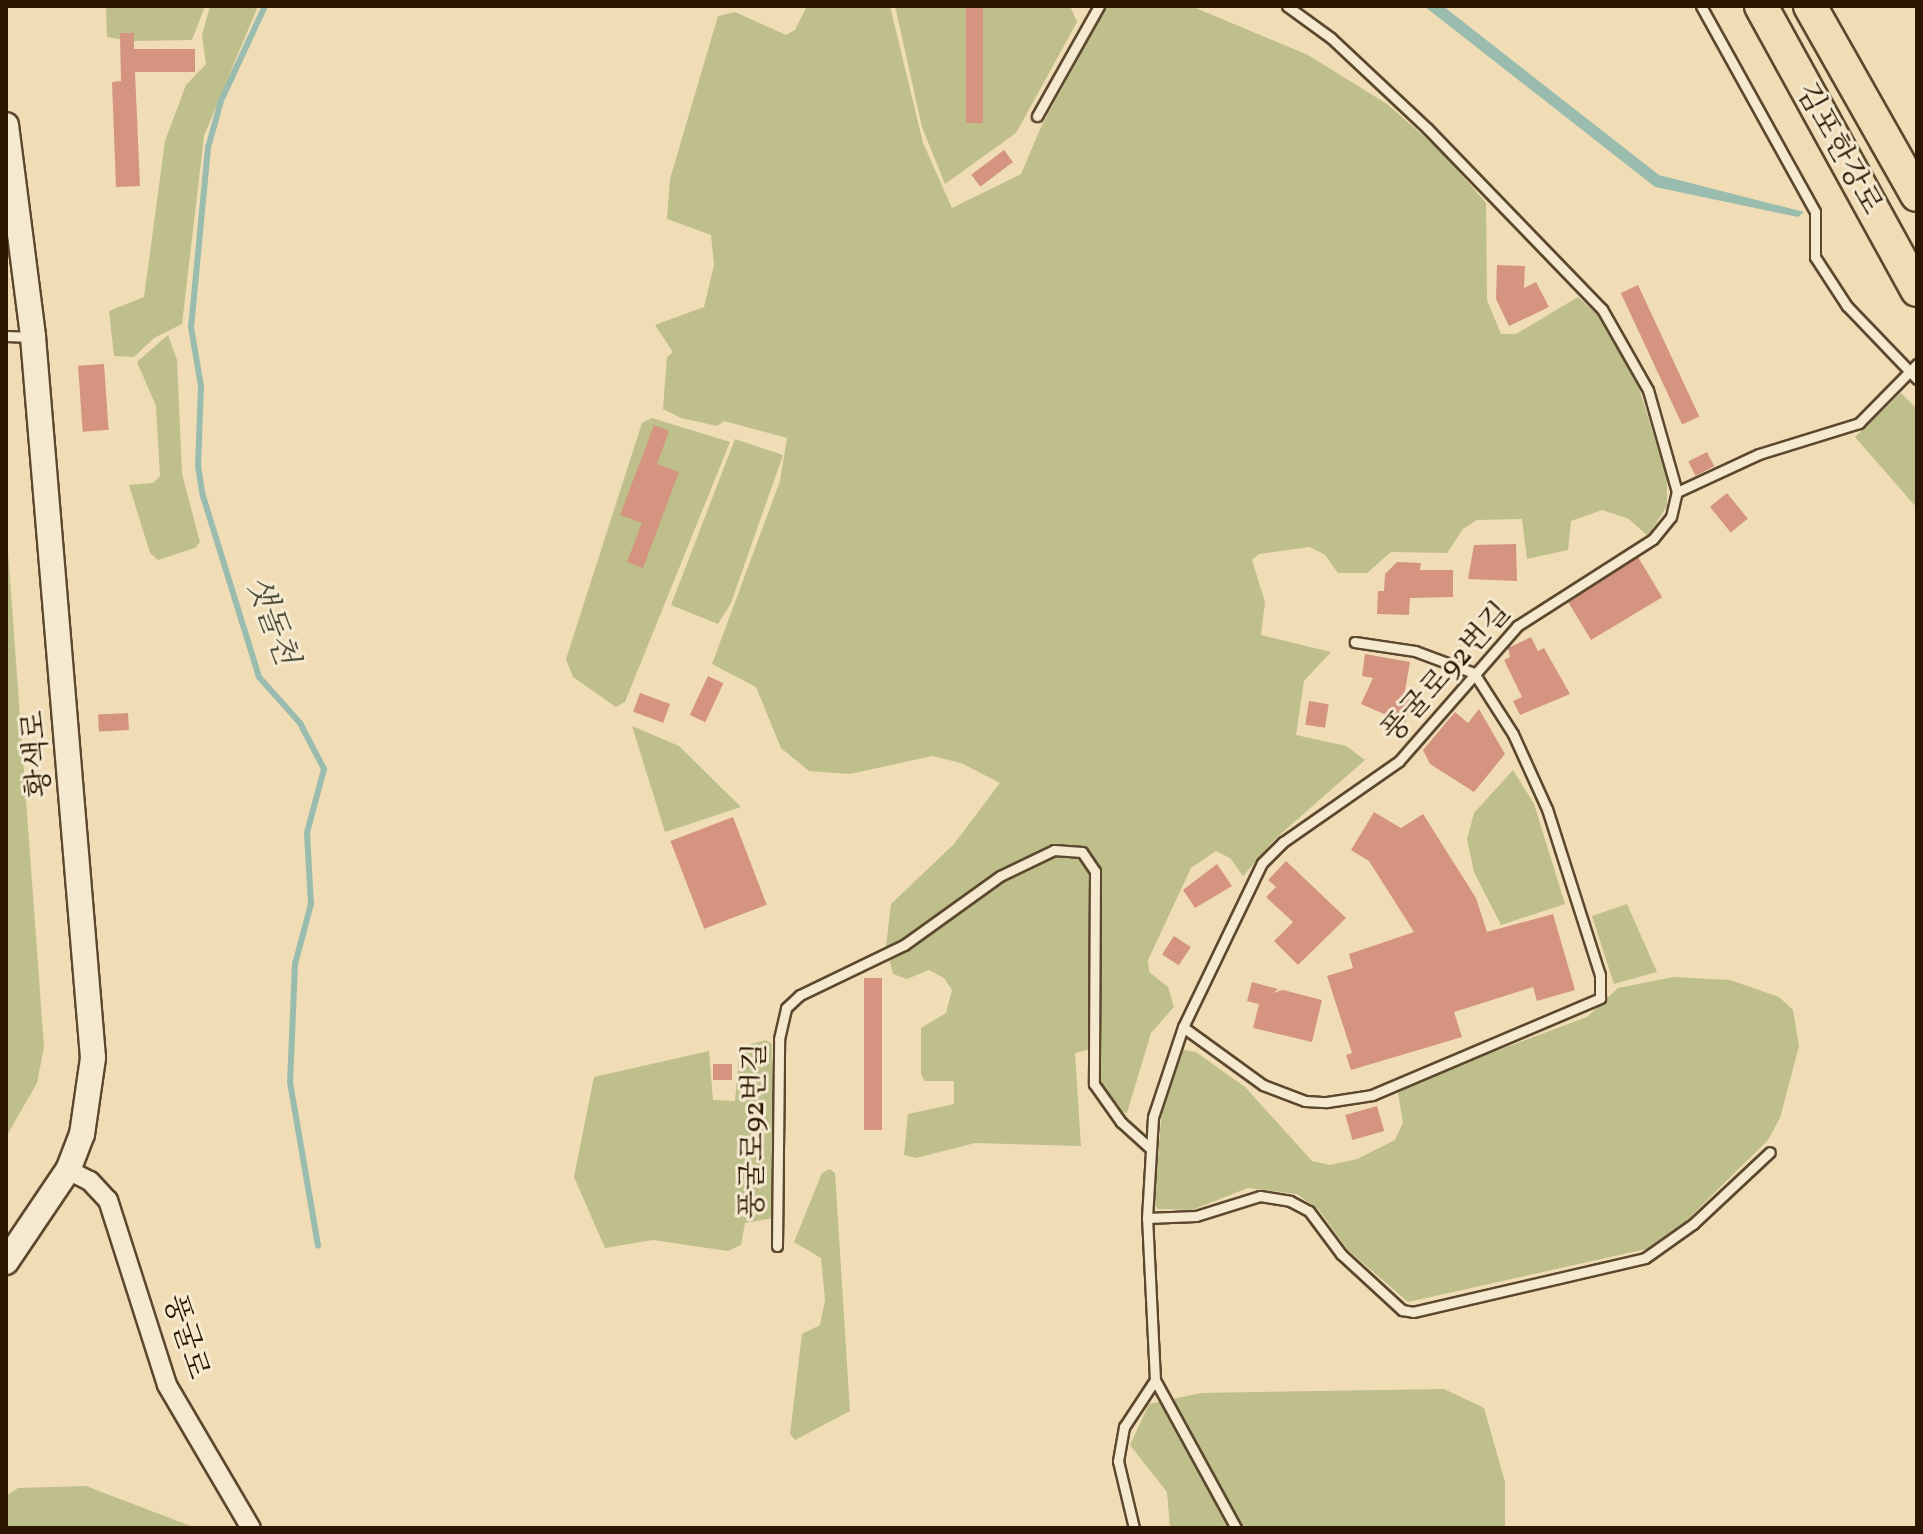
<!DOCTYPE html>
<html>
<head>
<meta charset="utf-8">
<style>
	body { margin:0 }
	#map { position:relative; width:1923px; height:1534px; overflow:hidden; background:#f0ddb6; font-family:Vollkorn,"Noto Serif KR",serif }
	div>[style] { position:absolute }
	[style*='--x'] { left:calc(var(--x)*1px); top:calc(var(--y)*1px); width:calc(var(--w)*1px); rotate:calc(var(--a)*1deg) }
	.green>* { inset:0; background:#bebf8b }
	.water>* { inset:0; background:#9abcae }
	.stream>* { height:6px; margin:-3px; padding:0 3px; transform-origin:3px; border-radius:3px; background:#9abcae }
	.building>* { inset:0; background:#d4947f; transform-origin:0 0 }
	.roads { filter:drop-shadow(2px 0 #5c482e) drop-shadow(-2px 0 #5c482e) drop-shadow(0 2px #5c482e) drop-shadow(0 -2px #5c482e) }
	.service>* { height:9px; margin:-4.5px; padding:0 4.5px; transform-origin:4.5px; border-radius:4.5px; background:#f5e9d0 }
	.minor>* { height:18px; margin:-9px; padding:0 9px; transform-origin:9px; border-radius:9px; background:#f5e9d0 }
	.tertiary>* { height:24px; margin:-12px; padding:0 12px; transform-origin:12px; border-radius:12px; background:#f5e9d0 }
	.trunk>* { height:32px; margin:-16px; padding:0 16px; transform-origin:16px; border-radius:16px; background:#f0ddb6 }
	span { translate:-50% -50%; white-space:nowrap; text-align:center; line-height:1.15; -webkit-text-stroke:6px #f5e9d0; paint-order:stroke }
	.street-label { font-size:30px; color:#2a1600 }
	.water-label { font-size:32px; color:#51503d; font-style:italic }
	.frame { position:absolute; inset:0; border:8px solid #2a1600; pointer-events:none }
</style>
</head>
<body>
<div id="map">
	<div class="green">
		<div style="clip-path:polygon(106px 6px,205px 6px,192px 40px,131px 41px,107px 37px)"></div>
		<div style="clip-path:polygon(210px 6px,258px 6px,204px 136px,182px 324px,154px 338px,134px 357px,114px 356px,109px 311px,144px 297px,165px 141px,186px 85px,206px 64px,202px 35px)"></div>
		<div style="clip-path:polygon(807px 6px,890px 6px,923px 143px,952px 208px,1021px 174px,1041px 127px,1107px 6px,1191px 6px,1308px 55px,1387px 104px,1442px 152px,1486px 203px,1487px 300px,1501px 334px,1516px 334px,1578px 297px,1600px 317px,1637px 381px,1667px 479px,1667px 506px,1648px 536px,1629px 519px,1602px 510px,1571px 521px,1568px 550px,1527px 559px,1522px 519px,1477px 520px,1463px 529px,1447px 553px,1391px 552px,1367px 573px,1338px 573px,1325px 555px,1310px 547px,1259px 554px,1252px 560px,1265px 602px,1261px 635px,1331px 652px,1304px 681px,1296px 735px,1346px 746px,1365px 760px,1275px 839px,1243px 876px,1230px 858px,1216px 851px,1191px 868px,1148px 960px,1149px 972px,1168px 987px,1174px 1007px,1151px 1033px,1127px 1113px,1118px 1111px,1102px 1087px,1095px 1048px,1075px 1053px,1081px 1146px,975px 1143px,916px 1158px,904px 1155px,908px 1114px,954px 1104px,954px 1081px,925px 1081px,921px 1074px,921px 1028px,946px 1013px,952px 990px,944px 978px,929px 970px,907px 979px,893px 974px,886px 946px,891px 904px,954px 844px,1000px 783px,961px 763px,932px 756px,850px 774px,809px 771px,781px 748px,756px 687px,712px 664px,780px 481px,787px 438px,724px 421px,717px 426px,681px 418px,663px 409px,667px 357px,673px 352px,655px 325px,704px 307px,714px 265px,711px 235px,667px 219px,670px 179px,718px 16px,735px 12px,786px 35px,795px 30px)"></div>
		<div style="clip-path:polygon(895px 6px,1070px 6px,1077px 22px,1016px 133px,945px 184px,922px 127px)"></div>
		<div style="clip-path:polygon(168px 335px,177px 360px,182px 474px,200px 542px,195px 548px,158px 560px,150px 553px,129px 485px,153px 483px,160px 476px,156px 406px,137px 362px)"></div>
		<div style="clip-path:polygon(1901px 393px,1917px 409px,1917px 508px,1855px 437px)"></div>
		<div style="clip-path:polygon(652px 418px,730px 442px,625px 702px,616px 707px,573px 677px,566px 659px,642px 423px)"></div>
		<div style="clip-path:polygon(735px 439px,783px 455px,731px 603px,718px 624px,671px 605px)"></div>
		<div style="clip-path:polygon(6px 524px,44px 1047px,37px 1083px,6px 1137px)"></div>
		<div style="clip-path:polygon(632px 726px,679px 746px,741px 807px,665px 832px)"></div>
		<div style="clip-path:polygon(1513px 770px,1534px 804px,1565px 904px,1501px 925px,1474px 872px,1467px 839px,1474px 813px)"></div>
		<div style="clip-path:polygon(1627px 904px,1657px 972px,1614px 984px,1592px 916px)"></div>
		<div style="clip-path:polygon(1673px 977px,1730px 980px,1779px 997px,1793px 1010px,1799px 1046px,1780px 1118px,1768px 1140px,1682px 1225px,1646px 1249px,1408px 1302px,1348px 1250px,1319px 1210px,1297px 1194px,1248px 1188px,1192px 1210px,1158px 1209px,1154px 1204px,1162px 1109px,1183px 1050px,1196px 1052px,1245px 1087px,1312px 1161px,1330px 1165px,1357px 1159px,1395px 1140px,1403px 1123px,1398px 1093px,1420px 1079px,1587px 1017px,1618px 988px)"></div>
		<div style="clip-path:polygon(766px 1040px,772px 1044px,774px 1218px,745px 1223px,741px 1245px,728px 1251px,653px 1240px,605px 1248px,574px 1177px,594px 1077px,709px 1051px,713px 1100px,735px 1101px,740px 1047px)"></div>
		<div style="clip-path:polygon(830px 1169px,835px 1173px,850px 1411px,795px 1440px,790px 1434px,802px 1334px,820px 1325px,825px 1300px,821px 1258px,794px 1242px,822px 1173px)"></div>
		<div style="clip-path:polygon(1444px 1389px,1484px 1408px,1505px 1482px,1505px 1528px,1170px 1528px,1167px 1492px,1130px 1445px,1149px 1404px,1201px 1393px)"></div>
		<div style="clip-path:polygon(86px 1486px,196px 1528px,6px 1528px,6px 1496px,18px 1488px)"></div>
	</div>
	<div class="water">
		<div style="clip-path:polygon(1424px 6px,1443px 6px,1659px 175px,1804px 212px,1798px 217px,1655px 187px)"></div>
	</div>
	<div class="stream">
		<div style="--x:265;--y:6;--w:105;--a:114.9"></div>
		<div style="--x:221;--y:101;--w:49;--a:105.5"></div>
		<div style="--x:208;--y:148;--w:180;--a:95.4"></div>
		<div style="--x:191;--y:327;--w:60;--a:80.4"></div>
		<div style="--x:201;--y:386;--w:80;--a:92.1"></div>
		<div style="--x:198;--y:466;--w:30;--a:81"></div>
		<div style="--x:203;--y:496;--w:189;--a:72.8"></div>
		<div style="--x:259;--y:677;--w:62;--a:48.3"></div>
		<div style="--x:300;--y:723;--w:52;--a:62.4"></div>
		<div style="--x:324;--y:769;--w:66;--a:104.9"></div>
		<div style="--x:307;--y:833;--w:71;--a:86.8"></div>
		<div style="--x:311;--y:904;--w:62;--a:104.9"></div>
		<div style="--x:295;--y:964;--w:118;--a:92.4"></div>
		<div style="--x:290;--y:1082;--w:166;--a:80.3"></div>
	</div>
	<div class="building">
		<div style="left:966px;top:6px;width:17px;height:117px"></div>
		<div style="clip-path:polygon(120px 33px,134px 33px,134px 49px,195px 49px,195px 72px,135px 72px,140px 186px,116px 187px,112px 82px,121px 81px)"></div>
		<div style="left:1004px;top:150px;width:15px;height:41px;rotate:53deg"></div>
		<div style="clip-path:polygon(1497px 265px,1525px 266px,1524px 288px,1536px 282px,1549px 307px,1509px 326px,1496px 299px)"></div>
		<div style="left:1638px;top:285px;width:145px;height:19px;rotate:65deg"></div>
		<div style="left:104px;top:364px;width:66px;height:26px;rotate:86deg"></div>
		<div style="clip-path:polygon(654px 425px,669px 431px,657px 464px,679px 472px,643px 568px,627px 562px,642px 523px,620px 515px)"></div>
		<div style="left:1707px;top:452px;width:16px;height:21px;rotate:63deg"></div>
		<div style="left:1727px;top:493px;width:33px;height:22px;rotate:51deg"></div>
		<div style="clip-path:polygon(1516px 544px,1517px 581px,1468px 579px,1474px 545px)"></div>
		<div style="left:1638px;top:557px;width:47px;height:83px;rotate:59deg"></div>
		<div style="clip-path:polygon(1397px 562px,1421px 563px,1420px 570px,1453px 570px,1453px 597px,1410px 598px,1409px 615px,1377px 614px,1378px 591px,1384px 591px,1385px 574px)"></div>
		<div style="clip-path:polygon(1531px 637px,1538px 651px,1544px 648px,1570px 694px,1520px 715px,1513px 701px,1522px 697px,1504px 660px,1510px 657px,1508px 648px)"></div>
		<div style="clip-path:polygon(1365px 654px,1410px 662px,1404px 697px,1414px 702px,1405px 723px,1361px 704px,1373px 678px,1362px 676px)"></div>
		<div style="left:708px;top:676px;width:17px;height:43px;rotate:25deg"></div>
		<div style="left:640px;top:693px;width:32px;height:20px;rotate:20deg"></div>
		<div style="left:1309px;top:701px;width:20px;height:24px;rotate:9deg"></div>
		<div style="clip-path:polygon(1479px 709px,1505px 754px,1474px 792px,1430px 764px,1423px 750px,1455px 712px,1468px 723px)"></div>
		<div style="left:128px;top:713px;width:17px;height:30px;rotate:87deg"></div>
		<div style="clip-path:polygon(1374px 812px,1401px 828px,1423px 814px,1476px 898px,1487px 932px,1553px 914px,1575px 990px,1537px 1001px,1533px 987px,1454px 1012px,1462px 1037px,1351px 1070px,1346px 1055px,1352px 1053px,1327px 976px,1353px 968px,1349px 954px,1414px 932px,1369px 861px,1351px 850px)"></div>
		<div style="left:733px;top:817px;width:94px;height:67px;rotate:69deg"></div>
		<div style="clip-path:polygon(1286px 861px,1346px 918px,1298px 965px,1274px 941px,1293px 922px,1266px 897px,1276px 887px,1268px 880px)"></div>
		<div style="clip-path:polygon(1217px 864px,1232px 886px,1195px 908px,1183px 890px)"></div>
		<div style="left:1174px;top:936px;width:20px;height:22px;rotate:33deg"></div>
		<div style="left:864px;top:978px;width:18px;height:152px"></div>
		<div style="clip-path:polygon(1252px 982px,1278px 989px,1273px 993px,1283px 990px,1322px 1000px,1312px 1042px,1253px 1028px,1259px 1004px,1247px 1001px)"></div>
		<div style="left:713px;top:1064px;width:19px;height:16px"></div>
		<div style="left:1377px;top:1106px;width:26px;height:33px;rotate:74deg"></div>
	</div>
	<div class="roads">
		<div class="service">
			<div style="--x:1287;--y:6;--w:54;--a:36"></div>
			<div style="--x:1331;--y:38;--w:133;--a:43.2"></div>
			<div style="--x:1428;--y:129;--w:250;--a:46"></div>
			<div style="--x:1602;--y:309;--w:93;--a:60.4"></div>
			<div style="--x:1648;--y:390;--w:106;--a:74.1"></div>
			<div style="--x:1701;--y:6;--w:235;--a:61"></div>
			<div style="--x:1815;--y:212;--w:45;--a:90"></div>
			<div style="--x:1815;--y:257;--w:59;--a:56.9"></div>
			<div style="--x:1847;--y:306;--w:101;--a:46.2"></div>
			<div style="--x:1037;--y:116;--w:126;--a:-60.6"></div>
			<div style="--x:6;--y:336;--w:27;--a:2"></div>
			<div style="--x:1183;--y:1027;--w:99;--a:35.9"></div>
			<div style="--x:1263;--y:1085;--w:45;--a:20.9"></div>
			<div style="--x:1305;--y:1101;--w:22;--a:3"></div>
			<div style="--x:1327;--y:1102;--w:46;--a:-8.8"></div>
			<div style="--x:1372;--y:1095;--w:248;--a:-23"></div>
			<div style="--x:1600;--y:998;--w:23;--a:-90"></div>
			<div style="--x:1600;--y:975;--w:174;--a:-107.7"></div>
			<div style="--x:1547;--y:809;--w:82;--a:-114.4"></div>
			<div style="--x:1513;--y:734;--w:72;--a:-122.6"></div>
			<div style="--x:1474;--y:673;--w:63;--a:-159.6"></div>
			<div style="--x:1415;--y:651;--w:61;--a:-171.5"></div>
			<div style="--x:1147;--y:1218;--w:49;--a:-2.3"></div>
			<div style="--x:1196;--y:1216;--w:67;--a:-17.4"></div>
			<div style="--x:1260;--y:1196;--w:30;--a:9"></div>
			<div style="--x:1290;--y:1201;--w:21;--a:28"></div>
			<div style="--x:1309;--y:1211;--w:54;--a:53.3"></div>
			<div style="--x:1341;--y:1254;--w:83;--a:42.6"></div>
			<div style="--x:1402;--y:1310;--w:11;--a:10"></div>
			<div style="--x:1413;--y:1312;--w:238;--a:-13.1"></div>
			<div style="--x:1645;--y:1258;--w:59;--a:-35.3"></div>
			<div style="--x:1693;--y:1224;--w:105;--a:-43.1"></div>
			<div style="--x:777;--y:1246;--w:207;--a:-89.4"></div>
			<div style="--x:779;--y:1039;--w:32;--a:-77"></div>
			<div style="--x:786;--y:1008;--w:19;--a:-43"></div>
			<div style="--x:800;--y:995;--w:115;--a:-25.7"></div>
			<div style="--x:904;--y:945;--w:118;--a:-35.7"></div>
			<div style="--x:1000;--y:876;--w:60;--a:-25.7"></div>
			<div style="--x:1054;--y:850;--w:28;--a:4"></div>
			<div style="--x:1082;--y:852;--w:23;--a:56"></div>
			<div style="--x:1095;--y:871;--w:213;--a:90.3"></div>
			<div style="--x:1094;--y:1084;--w:47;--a:54.6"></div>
			<div style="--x:1121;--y:1122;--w:39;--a:42"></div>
			<div style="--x:1155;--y:1380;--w:169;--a:61.3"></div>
			<div style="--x:1134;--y:1528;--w:69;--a:-103.4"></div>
			<div style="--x:1118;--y:1461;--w:35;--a:-80"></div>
			<div style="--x:1124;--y:1427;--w:56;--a:-56.6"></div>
			<div style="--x:1155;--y:1380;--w:162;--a:-92.8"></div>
			<div style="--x:1147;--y:1218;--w:101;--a:-86.6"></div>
			<div style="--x:1153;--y:1117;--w:95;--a:-71.6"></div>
			<div style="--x:1183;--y:1027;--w:182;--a:-64.3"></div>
			<div style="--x:1262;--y:863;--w:30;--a:-45"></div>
			<div style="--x:1283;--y:842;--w:141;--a:-34.9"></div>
			<div style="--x:1399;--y:761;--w:179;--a:-48.8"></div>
			<div style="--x:1517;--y:626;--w:161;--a:-32.6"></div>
			<div style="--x:1653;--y:539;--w:28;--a:-51"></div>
			<div style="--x:1671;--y:517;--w:26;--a:-77"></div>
			<div style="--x:1677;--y:492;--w:90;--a:-24.9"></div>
			<div style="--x:1759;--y:454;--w:105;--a:-17.2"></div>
			<div style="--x:1859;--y:423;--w:83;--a:-45.5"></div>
		</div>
		<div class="minor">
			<div style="--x:68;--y:1170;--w:25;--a:27"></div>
			<div style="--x:90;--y:1181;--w:26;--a:47"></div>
			<div style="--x:108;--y:1200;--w:194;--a:72.3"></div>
			<div style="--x:167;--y:1385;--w:166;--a:59.6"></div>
		</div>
		<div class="tertiary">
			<div style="--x:6;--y:125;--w:214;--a:82.7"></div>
			<div style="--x:33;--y:337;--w:723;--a:85.24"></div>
			<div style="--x:93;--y:1058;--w:77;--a:98.2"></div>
			<div style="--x:82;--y:1134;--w:39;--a:111"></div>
			<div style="--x:68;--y:1170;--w:111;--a:124"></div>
		</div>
		<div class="trunk">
			<div style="--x:1761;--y:6;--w:324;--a:61.2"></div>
			<div style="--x:1810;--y:6;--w:217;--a:60.5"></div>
		</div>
	</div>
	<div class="street-label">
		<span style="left:1838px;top:149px;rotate:61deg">김포한강로</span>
		<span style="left:1447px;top:673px;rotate:-48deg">풍굴로92번길</span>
		<span style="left:38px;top:754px;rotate:-95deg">황색로</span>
		<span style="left:755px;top:1131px;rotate:-89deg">풍굴로92번길</span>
		<span style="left:185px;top:1337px;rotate:72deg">풍굴로</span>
	</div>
	<div class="water-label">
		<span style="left:270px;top:621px;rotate:70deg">샛돌천</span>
	</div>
	<div class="frame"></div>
</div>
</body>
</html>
